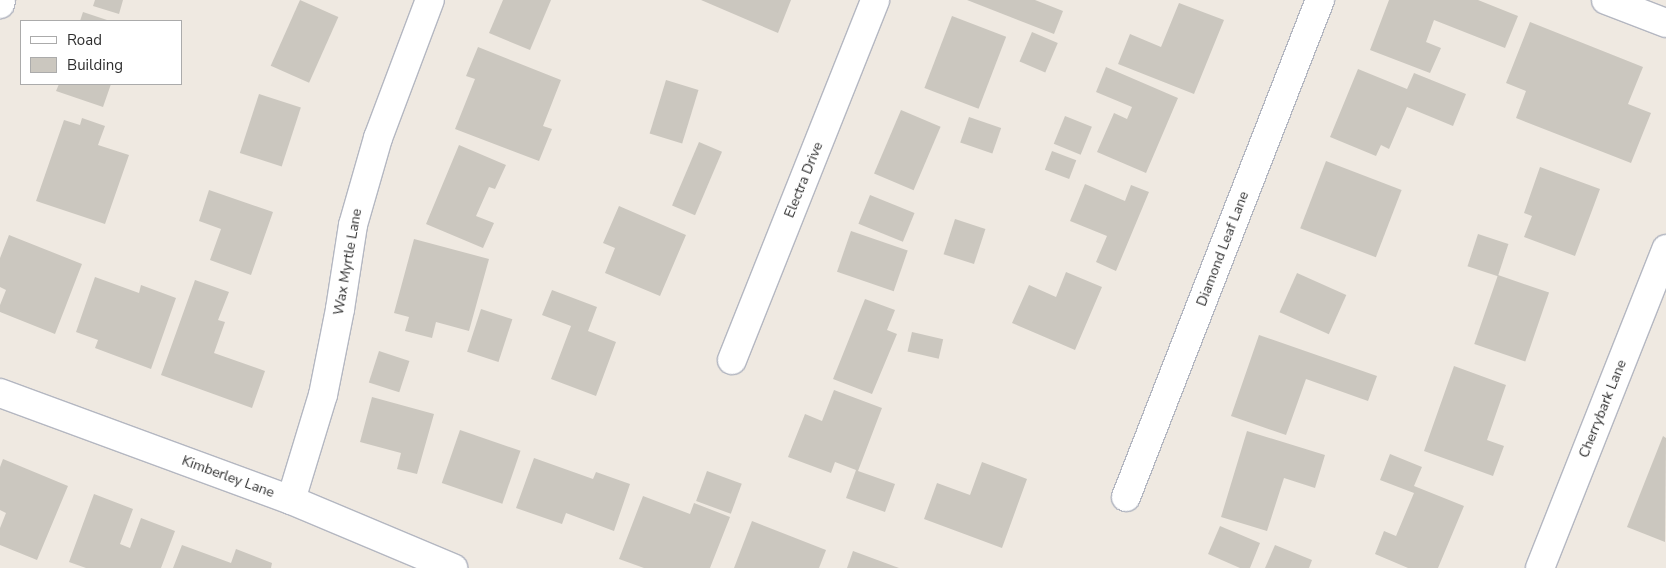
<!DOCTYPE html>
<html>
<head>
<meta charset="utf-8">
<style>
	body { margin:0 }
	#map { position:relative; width:1666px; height:568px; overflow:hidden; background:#efe9e1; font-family:"Nunito Sans",sans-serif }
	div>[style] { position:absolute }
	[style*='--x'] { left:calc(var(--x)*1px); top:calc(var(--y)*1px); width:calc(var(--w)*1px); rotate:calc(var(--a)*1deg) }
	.building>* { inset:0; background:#cbc7bf; transform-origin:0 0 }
	.roads { filter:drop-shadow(1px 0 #b4b7c1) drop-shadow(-1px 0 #b4b7c1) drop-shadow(0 1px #b4b7c1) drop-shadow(0 -1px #b4b7c1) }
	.minor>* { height:28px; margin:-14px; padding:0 14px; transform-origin:14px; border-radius:14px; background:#fff }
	span { translate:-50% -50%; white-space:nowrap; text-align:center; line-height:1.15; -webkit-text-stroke:4.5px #fff; paint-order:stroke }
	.street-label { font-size:14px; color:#2e2e2e }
	.legend { position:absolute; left:20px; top:20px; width:162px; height:65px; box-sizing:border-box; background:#fff; border:1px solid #ababab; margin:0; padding:6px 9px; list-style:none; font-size:15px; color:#2e2e2e }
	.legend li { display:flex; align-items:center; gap:10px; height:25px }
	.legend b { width:25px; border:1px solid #ababab }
</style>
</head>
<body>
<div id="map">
	<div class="building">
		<div style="clip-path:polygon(95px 0,123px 0,119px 14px,93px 6px)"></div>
		<div style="left:300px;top:0;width:42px;height:72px;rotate:24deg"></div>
		<div style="clip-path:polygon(503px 0,551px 0,530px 50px,489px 33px)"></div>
		<div style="clip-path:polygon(701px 0,791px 0,778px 33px)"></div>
		<div style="clip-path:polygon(967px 0,1035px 0,1063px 11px,1054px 34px)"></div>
		<div style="clip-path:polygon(1389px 0,1478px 0,1518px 16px,1505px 48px,1434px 20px,1426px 42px,1441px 48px,1430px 73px,1370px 50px)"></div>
		<div style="clip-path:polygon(1179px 3px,1224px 20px,1194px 94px,1118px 64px,1130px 34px,1161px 47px)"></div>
		<div style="clip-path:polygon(83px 12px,110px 21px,80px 21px)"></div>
		<div style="left:952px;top:16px;width:58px;height:77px;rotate:21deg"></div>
		<div style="clip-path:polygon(1530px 22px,1643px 67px,1628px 104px,1651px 113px,1631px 163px,1516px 118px,1526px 91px,1506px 83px)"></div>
		<div style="left:1032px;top:32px;width:28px;height:32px;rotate:23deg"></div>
		<div style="clip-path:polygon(478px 47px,561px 80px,543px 126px,552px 129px,539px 161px,455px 129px,475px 79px,466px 76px)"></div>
		<div style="clip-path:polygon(1106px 67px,1178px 98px,1146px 173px,1097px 152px,1114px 113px,1127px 119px,1132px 107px,1096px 92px)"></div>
		<div style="clip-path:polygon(1358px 69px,1407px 89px,1414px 73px,1466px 94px,1453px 126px,1407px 107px,1389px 149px,1381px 145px,1376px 156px,1330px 137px)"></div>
		<div style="left:666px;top:80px;width:34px;height:56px;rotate:17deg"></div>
		<div style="clip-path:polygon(59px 84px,111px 84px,103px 107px,56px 91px)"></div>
		<div style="left:259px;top:94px;width:44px;height:62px;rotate:18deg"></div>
		<div style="left:901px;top:110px;width:43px;height:69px;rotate:23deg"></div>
		<div style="left:1065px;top:116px;width:29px;height:30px;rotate:22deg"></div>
		<div style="left:969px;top:117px;width:34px;height:27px;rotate:19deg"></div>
		<div style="clip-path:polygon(82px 118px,105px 126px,98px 145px,129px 155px,105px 224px,36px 201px,64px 120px,80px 125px)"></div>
		<div style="left:699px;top:142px;width:25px;height:69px;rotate:23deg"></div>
		<div style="clip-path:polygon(459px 145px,506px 165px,495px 189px,489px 187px,476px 216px,494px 223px,483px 248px,426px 224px)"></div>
		<div style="left:1052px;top:151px;width:26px;height:20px;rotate:21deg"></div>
		<div style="left:1326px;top:161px;width:81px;height:72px;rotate:21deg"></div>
		<div style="clip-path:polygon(1540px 167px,1600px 189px,1575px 256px,1524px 237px,1532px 216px,1524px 213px)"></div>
		<div style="clip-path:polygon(1085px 184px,1125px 201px,1131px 185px,1149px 192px,1116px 271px,1096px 262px,1107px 236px,1070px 221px)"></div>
		<div style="clip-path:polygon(209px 190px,273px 212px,251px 275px,210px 260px,221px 229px,199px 221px)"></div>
		<div style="left:870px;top:195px;width:48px;height:31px;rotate:22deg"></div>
		<div style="clip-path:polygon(619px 206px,686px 235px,660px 296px,605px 273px,615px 248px,603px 243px)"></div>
		<div style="left:955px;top:219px;width:32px;height:37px;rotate:18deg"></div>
		<div style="left:851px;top:231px;width:60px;height:43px;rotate:19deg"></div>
		<div style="left:1478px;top:234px;width:32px;height:34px;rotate:18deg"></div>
		<div style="clip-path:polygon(9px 235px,82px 264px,55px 334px,0 312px,0 305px,6px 290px,0 287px,0 258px)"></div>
		<div style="clip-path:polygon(414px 239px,489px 259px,469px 331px,436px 322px,432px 338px,405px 331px,409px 317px,394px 313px)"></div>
		<div style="clip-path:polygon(1066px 272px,1102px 287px,1075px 350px,1012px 323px,1029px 285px,1056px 297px)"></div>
		<div style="left:1297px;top:273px;width:54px;height:43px;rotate:24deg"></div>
		<div style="left:1498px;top:275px;width:54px;height:73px;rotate:19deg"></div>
		<div style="clip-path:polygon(95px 277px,139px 293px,141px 285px,176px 298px,151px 369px,95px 348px,98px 340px,76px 332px)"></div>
		<div style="clip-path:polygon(195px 280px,229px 292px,218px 320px,225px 322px,214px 353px,265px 371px,252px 408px,161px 375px)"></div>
		<div style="clip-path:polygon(552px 290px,597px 307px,588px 331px,616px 342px,596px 396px,551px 379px,571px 326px,542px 315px)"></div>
		<div style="clip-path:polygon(865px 299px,895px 310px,887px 330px,897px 334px,872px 394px,833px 379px)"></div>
		<div style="left:481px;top:309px;width:33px;height:45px;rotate:18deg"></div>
		<div style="left:912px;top:332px;width:32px;height:20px;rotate:13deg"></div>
		<div style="clip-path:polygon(1259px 335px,1377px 376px,1368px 401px,1306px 379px,1286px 435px,1231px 416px)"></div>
		<div style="left:379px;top:351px;width:32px;height:33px;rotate:18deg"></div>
		<div style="clip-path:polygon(1454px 366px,1506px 385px,1487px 440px,1504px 446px,1493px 476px,1424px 451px)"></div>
		<div style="clip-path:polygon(834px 390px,882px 408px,858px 471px,895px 484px,885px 512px,846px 498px,856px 470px,835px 462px,831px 473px,788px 457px,805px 414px,822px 421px)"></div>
		<div style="clip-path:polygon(372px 397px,434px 414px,417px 474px,397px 469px,401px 453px,360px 442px)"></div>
		<div style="left:460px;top:430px;width:64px;height:56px;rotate:19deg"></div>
		<div style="clip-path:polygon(1247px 431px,1325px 455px,1315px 488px,1284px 478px,1267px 531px,1221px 517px)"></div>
		<div style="clip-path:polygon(1663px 436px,1666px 438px,1665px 542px,1627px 527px)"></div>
		<div style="clip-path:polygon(1390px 454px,1422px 467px,1414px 486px,1464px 506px,1438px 568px,1408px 568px,1375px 554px,1384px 531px,1396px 536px,1414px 493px,1380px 480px)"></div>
		<div style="clip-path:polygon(534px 458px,593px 479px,596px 472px,630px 484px,614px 531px,566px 513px,562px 524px,516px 508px)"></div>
		<div style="clip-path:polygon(3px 459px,68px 486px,37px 560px,0 545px,0 528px,6px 513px,0 510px,0 467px)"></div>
		<div style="clip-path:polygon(982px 462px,1027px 479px,1002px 548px,924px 519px,937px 483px,970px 495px)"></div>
		<div style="left:707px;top:471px;width:37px;height:32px;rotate:20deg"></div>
		<div style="clip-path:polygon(94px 494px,133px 509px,120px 544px,130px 548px,141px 518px,175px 531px,161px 568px,86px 568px,69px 562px)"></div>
		<div style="clip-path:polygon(643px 496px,690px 514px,694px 503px,730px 517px,710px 568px,644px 568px,619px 559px)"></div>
		<div style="clip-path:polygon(752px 521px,826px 550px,819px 568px,734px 568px)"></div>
		<div style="clip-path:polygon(1220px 526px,1260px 543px,1250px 568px,1240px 568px,1208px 554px)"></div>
		<div style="clip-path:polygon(182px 545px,231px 563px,236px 549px,272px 563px,271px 568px,173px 568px)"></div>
		<div style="clip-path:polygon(1275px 545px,1312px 560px,1309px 568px,1265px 568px)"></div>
		<div style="clip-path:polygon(853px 551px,899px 568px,847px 568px)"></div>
	</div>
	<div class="roads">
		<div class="minor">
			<div style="--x:1606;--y:0;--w:64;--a:21"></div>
			<div style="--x:0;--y:4;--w:4;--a:-76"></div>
			<div style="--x:732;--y:360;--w:387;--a:-68.3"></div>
			<div style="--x:0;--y:393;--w:310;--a:20.2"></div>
			<div style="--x:291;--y:500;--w:176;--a:22.8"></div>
			<div style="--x:1126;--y:497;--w:534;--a:-68.68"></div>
			<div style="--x:291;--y:500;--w:110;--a:-73.1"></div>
			<div style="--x:323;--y:395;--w:88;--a:-78.8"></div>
			<div style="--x:340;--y:309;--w:85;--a:-81.2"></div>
			<div style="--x:353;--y:225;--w:91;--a:-74"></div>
			<div style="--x:378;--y:138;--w:147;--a:-69.4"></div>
			<div style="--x:1540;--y:568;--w:343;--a:-68.4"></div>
		</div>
	</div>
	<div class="street-label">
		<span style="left:804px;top:180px;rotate:-68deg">Electra Drive</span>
		<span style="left:1223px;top:249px;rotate:-69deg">Diamond Leaf Lane</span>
		<span style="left:348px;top:262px;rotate:-80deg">Wax Myrtle Lane</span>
		<span style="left:1603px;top:409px;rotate:-68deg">Cherrybark Lane</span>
		<span style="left:228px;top:477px;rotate:20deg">Kimberley Lane</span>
	</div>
	<ul class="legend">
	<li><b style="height:6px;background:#fff"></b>Road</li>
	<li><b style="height:14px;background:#cbc7bf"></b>Building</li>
	</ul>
</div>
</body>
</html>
